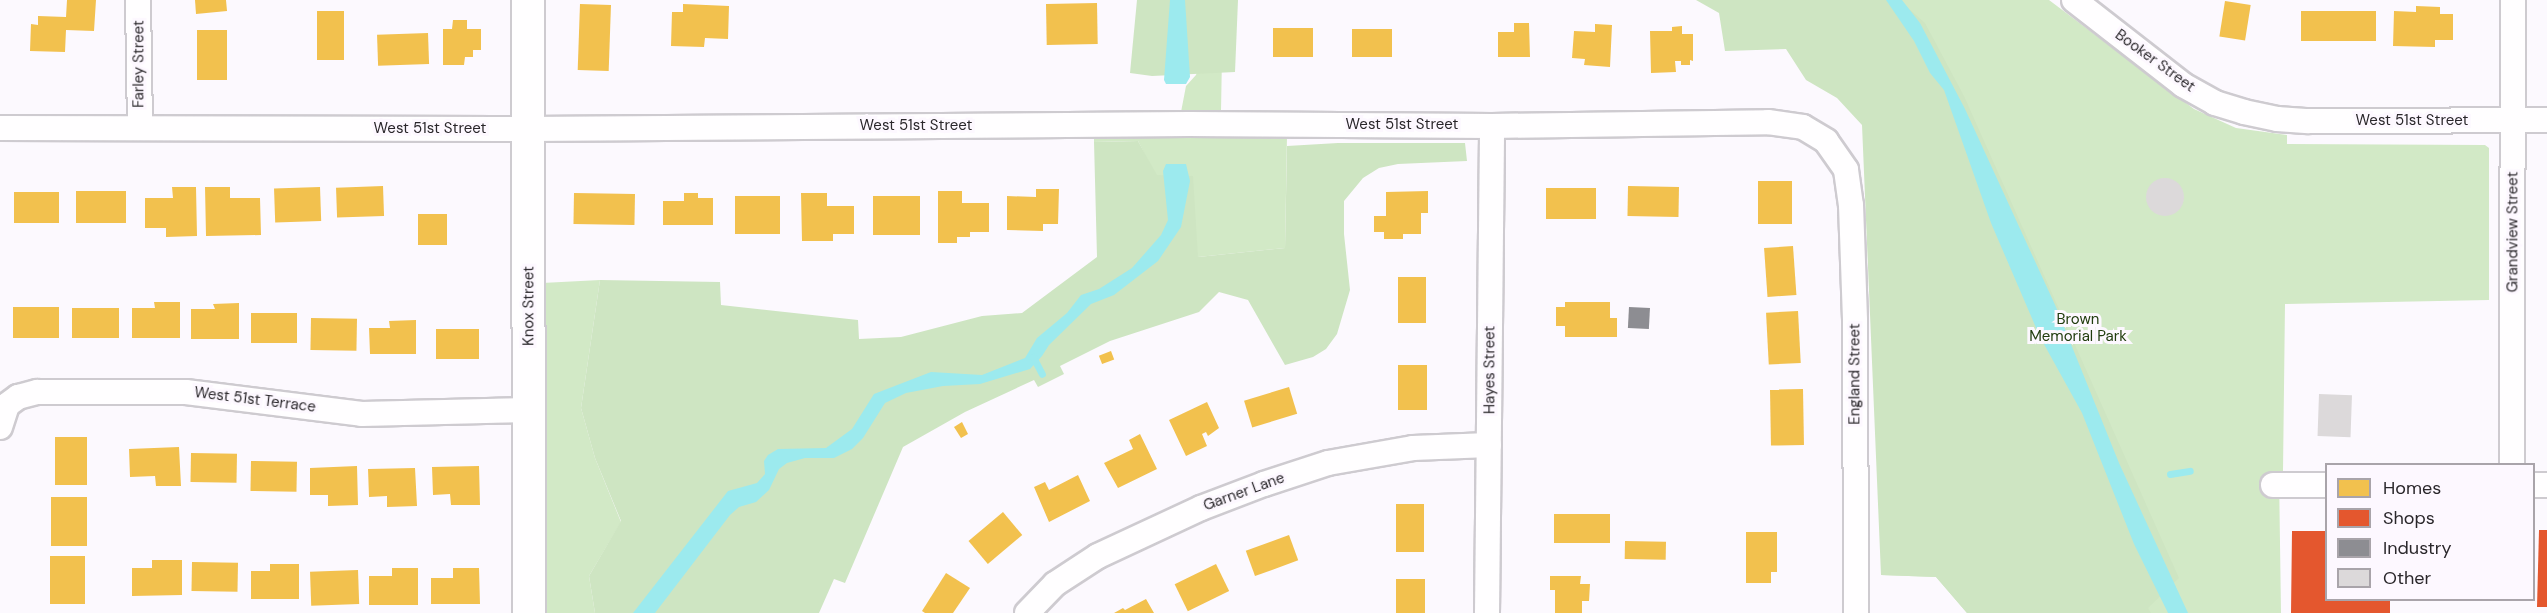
<!DOCTYPE html>
<html>
<head>
<meta charset="utf-8">
<style>
	body { margin:0 }
	#map { position:relative; width:2547px; height:613px; overflow:hidden; background:#fcf9fe; font-family:"DM Sans",sans-serif }
	div>[style] { position:absolute }
	[style*='--x'] { left:calc(var(--x)*1px); top:calc(var(--y)*1px); width:calc(var(--w)*1px); rotate:calc(var(--a)*1deg) }
	.green>* { inset:0; background:#d2e9c6 }
	.forest>* { inset:0; background:#cee5c2 }
	.water>* { inset:0; background:#9ceaee }
	.homes>* { inset:0; background:#f2c14e; transform-origin:0 0 }
	.shops>* { inset:0; background:#e4572e }
	.industry>* { inset:0; background:#8d8d92; transform-origin:0 0 }
	.stream>* { height:7px; margin:-3.5px; padding:0 3.5px; transform-origin:3.5px; border-radius:3.5px; background:#9ceaee }
	.building>* { inset:0; background:#dcd9da; transform-origin:0 0 }
	.round { border-radius:50% }
	.roads { filter:drop-shadow(2px 0 #cecbd0) drop-shadow(-2px 0 #cecbd0) drop-shadow(0 2px #cecbd0) drop-shadow(0 -2px #cecbd0) }
	.minor>* { height:24px; margin:-12px; padding:0 12px; transform-origin:12px; border-radius:12px; background:#fffeff }
	.tertiary>* { height:32px; margin:-16px; padding:0 16px; transform-origin:16px; border-radius:16px; background:#fffeff }
	span { translate:-50% -50%; white-space:nowrap; text-align:center; line-height:1.15; -webkit-text-stroke:6px #fdf8ff; paint-order:stroke }
	.street-label { font-size:15px; color:#2a272b }
	.park-label { font-size:15px; color:#213d0e }
	.legend { position:absolute; left:2325px; top:463px; width:210px; height:138px; box-sizing:border-box; background:#fdf8ff; border:2px solid #a9a4aa; margin:0; padding:8px 10px; list-style:none; font-size:18px; color:#2a272b }
	.legend li { display:flex; align-items:center; gap:12px; height:30px }
	.legend b { width:30px; border:2px solid #a9a4aa }
</style>
</head>
<body>
<div id="map">
	<div class="green">
		<div style="clip-path:polygon(1898px 0,2049px 0,2194px 109px,2236px 128px,2287px 135px,2287px 144px,2485px 145px,2489px 148px,2489px 300px,2285px 304px,2283px 471px,2279px 472px,2281px 613px,1967px 613px,1936px 577px,1881px 575px)"></div>
		<div style="clip-path:polygon(1203px 56px,1222px 57px,1221px 111px,1181px 112px,1186px 86px,1196px 75px)"></div>
		<div style="clip-path:polygon(1094px 134px,1287px 136px,1285px 248px,1198px 257px,1138px 141px,1094px 142px)"></div>
		<div style="clip-path:polygon(600px 280px,581px 408px,595px 458px,621px 522px,589px 576px,595px 613px,542px 613px,542px 283px)"></div>
	</div>
	<div class="forest">
		<div style="clip-path:polygon(1137px 0,1238px 0,1235px 72px,1152px 76px,1130px 73px)"></div>
		<div style="clip-path:polygon(1696px 0,1899px 0,1925px 23px,1964px 96px,2179px 578px,2148px 608px,2151px 613px,1967px 613px,1936px 577px,1881px 575px,1862px 125px,1837px 98px,1806px 80px,1786px 49px,1725px 51px,1719px 13px)"></div>
		<div style="clip-path:polygon(1138px 141px,1157px 175px,1193px 176px,1198px 257px,1285px 248px,1287px 146px,1338px 143px,1465px 143px,1467px 161px,1398px 164px,1379px 168px,1363px 178px,1344px 201px,1344px 234px,1350px 290px,1337px 334px,1326px 349px,1313px 357px,1285px 365px,1248px 300px,1219px 292px,1199px 312px,1110px 341px,1060px 366px,1064px 374px,1038px 387px,1034px 380px,965px 412px,903px 447px,845px 583px,834px 579px,819px 613px,595px 613px,589px 576px,621px 521px,595px 458px,581px 408px,600px 280px,720px 282px,721px 305px,858px 320px,859px 339px,901px 337px,982px 316px,1022px 313px,1097px 257px,1094px 142px)"></div>
	</div>
	<div class="water">
		<div style="clip-path:polygon(1170px 0,1185px 0,1190px 77px,1186px 84px,1166px 84px,1164px 80px)"></div>
		<div style="clip-path:polygon(1886px 0,1902px 0,1920px 23px,1965px 109px,2056px 307px,2119px 463px,2188px 613px,2168px 613px,2134px 544px,2082px 413px,2040px 337px,1991px 223px,1944px 90px,1930px 73px,1914px 41px)"></div>
		<div style="clip-path:polygon(1166px 164px,1186px 164px,1190px 181px,1181px 227px,1158px 261px,1114px 295px,1091px 304px,1049px 345px,1042px 356px,1030px 369px,980px 384px,943px 386px,906px 393px,885px 403px,863px 438px,852px 449px,834px 458px,805px 458px,787px 463px,779px 469px,769px 490px,756px 502px,739px 507px,730px 515px,655px 613px,633px 613px,728px 491px,757px 483px,765px 474px,764px 461px,768px 455px,778px 449px,826px 448px,852px 429px,874px 394px,931px 372px,982px 375px,1025px 358px,1037px 338px,1067px 313px,1081px 295px,1099px 289px,1132px 268px,1161px 235px,1168px 220px,1163px 171px)"></div>
	</div>
	<div class="homes">
		<div style="clip-path:polygon(67px 0,96px 0,94px 31px,66px 30px,65px 52px,30px 51px,31px 24px,38px 25px,38px 16px,66px 17px)"></div>
		<div style="clip-path:polygon(195px 0,226px 0,227px 11px,196px 14px)"></div>
		<div style="left:2225px;top:1px;width:26px;height:36px;rotate:9deg"></div>
		<div style="left:1097px;top:3px;width:41px;height:51px;rotate:89deg"></div>
		<div style="left:580px;top:4px;width:31px;height:66px;rotate:2deg"></div>
		<div style="clip-path:polygon(683px 4px,729px 6px,728px 39px,705px 38px,704px 47px,671px 46px,672px 12px,683px 12px)"></div>
		<div style="clip-path:polygon(2416px 6px,2440px 7px,2440px 14px,2453px 14px,2453px 40px,2435px 40px,2435px 47px,2393px 46px,2394px 11px,2416px 12px)"></div>
		<div style="left:317px;top:11px;width:27px;height:49px"></div>
		<div style="left:2301px;top:11px;width:75px;height:30px"></div>
		<div style="clip-path:polygon(453px 20px,467px 20px,467px 29px,481px 29px,481px 50px,473px 50px,473px 57px,465px 57px,464px 65px,443px 65px,443px 29px,452px 29px)"></div>
		<div style="clip-path:polygon(1514px 23px,1529px 23px,1530px 57px,1498px 57px,1498px 32px,1514px 32px)"></div>
		<div style="clip-path:polygon(1595px 24px,1612px 25px,1610px 67px,1584px 65px,1585px 59px,1572px 58px,1574px 31px,1595px 32px)"></div>
		<div style="clip-path:polygon(1682px 26px,1682px 34px,1693px 34px,1693px 61px,1690px 60px,1690px 65px,1681px 65px,1681px 61px,1675px 61px,1676px 72px,1651px 73px,1650px 31px,1672px 31px,1672px 27px)"></div>
		<div style="left:1273px;top:28px;width:40px;height:29px"></div>
		<div style="left:1352px;top:29px;width:40px;height:28px"></div>
		<div style="left:197px;top:30px;width:30px;height:50px"></div>
		<div style="left:428px;top:33px;width:31px;height:51px;rotate:88deg"></div>
		<div style="left:1758px;top:181px;width:34px;height:43px"></div>
		<div style="left:383px;top:186px;width:30px;height:47px;rotate:88deg"></div>
		<div style="left:1628px;top:186px;width:51px;height:30px;rotate:1deg"></div>
		<div style="clip-path:polygon(172px 187px,196px 187px,197px 236px,166px 237px,166px 228px,145px 228px,145px 198px,173px 198px)"></div>
		<div style="clip-path:polygon(205px 187px,230px 187px,230px 198px,260px 198px,261px 235px,206px 236px)"></div>
		<div style="left:320px;top:187px;width:34px;height:46px;rotate:88deg"></div>
		<div style="left:1546px;top:188px;width:50px;height:31px"></div>
		<div style="clip-path:polygon(1036px 189px,1059px 189px,1058px 224px,1043px 224px,1043px 231px,1007px 230px,1007px 196px,1036px 197px)"></div>
		<div style="left:126px;top:191px;width:32px;height:50px;rotate:90deg"></div>
		<div style="clip-path:polygon(938px 191px,962px 191px,962px 203px,989px 203px,989px 232px,970px 232px,970px 237px,957px 237px,957px 243px,938px 243px)"></div>
		<div style="clip-path:polygon(1428px 191px,1428px 213px,1421px 213px,1421px 234px,1403px 234px,1403px 239px,1384px 239px,1384px 232px,1374px 232px,1374px 216px,1386px 216px,1386px 192px)"></div>
		<div style="left:14px;top:192px;width:45px;height:31px"></div>
		<div style="left:574px;top:193px;width:61px;height:31px;rotate:1deg"></div>
		<div style="clip-path:polygon(684px 193px,698px 193px,698px 198px,713px 198px,713px 225px,663px 225px,663px 201px,684px 201px)"></div>
		<div style="clip-path:polygon(801px 193px,827px 193px,827px 206px,854px 206px,854px 234px,833px 234px,833px 241px,802px 241px)"></div>
		<div style="left:735px;top:196px;width:45px;height:38px"></div>
		<div style="left:873px;top:196px;width:47px;height:39px"></div>
		<div style="left:447px;top:214px;width:31px;height:29px;rotate:90deg"></div>
		<div style="left:1793px;top:246px;width:49px;height:29px;rotate:86deg"></div>
		<div style="left:1398px;top:277px;width:28px;height:46px"></div>
		<div style="clip-path:polygon(154px 302px,180px 302px,180px 338px,132px 338px,132px 308px,155px 308px)"></div>
		<div style="clip-path:polygon(1565px 302px,1610px 302px,1610px 318px,1617px 318px,1617px 337px,1565px 337px,1565px 326px,1556px 326px,1556px 307px,1565px 307px)"></div>
		<div style="clip-path:polygon(239px 303px,239px 339px,191px 339px,191px 309px,215px 309px,213px 304px)"></div>
		<div style="left:59px;top:307px;width:31px;height:46px;rotate:90deg"></div>
		<div style="left:72px;top:308px;width:47px;height:30px"></div>
		<div style="left:1798px;top:311px;width:52px;height:32px;rotate:87deg"></div>
		<div style="left:251px;top:313px;width:46px;height:30px"></div>
		<div style="left:311px;top:318px;width:46px;height:32px;rotate:1deg"></div>
		<div style="clip-path:polygon(416px 320px,416px 354px,370px 354px,369px 328px,390px 328px,389px 321px)"></div>
		<div style="left:479px;top:329px;width:30px;height:43px;rotate:90deg"></div>
		<div style="left:1111px;top:351px;width:9px;height:13px;rotate:69deg"></div>
		<div style="left:1398px;top:365px;width:29px;height:45px"></div>
		<div style="left:1289px;top:387px;width:28px;height:47px;rotate:73deg"></div>
		<div style="left:1803px;top:389px;width:56px;height:33px;rotate:89deg"></div>
		<div style="clip-path:polygon(1207px 402px,1219px 428px,1208px 436px,1206px 432px,1202px 434px,1207px 446px,1186px 456px,1169px 420px)"></div>
		<div style="clip-path:polygon(962px 422px,968px 434px,961px 438px,954px 427px)"></div>
		<div style="clip-path:polygon(1140px 434px,1157px 469px,1118px 488px,1104px 463px,1133px 449px,1129px 440px)"></div>
		<div style="left:55px;top:437px;width:32px;height:48px"></div>
		<div style="clip-path:polygon(179px 447px,181px 486px,156px 486px,155px 476px,130px 477px,129px 449px)"></div>
		<div style="left:191px;top:453px;width:46px;height:29px;rotate:1deg"></div>
		<div style="left:251px;top:461px;width:46px;height:30px;rotate:1deg"></div>
		<div style="clip-path:polygon(357px 466px,358px 505px,328px 506px,328px 495px,310px 495px,310px 468px)"></div>
		<div style="clip-path:polygon(479px 466px,480px 505px,451px 505px,450px 494px,433px 495px,432px 467px)"></div>
		<div style="clip-path:polygon(415px 468px,417px 506px,387px 507px,387px 496px,369px 497px,368px 469px)"></div>
		<div style="clip-path:polygon(1078px 475px,1090px 501px,1049px 522px,1034px 487px,1045px 482px,1049px 490px)"></div>
		<div style="left:87px;top:497px;width:49px;height:36px;rotate:90deg"></div>
		<div style="left:1396px;top:504px;width:28px;height:48px"></div>
		<div style="left:1003px;top:512px;width:30px;height:45px;rotate:50deg"></div>
		<div style="left:1610px;top:514px;width:29px;height:56px;rotate:90deg"></div>
		<div style="clip-path:polygon(1746px 532px,1777px 532px,1777px 572px,1771px 572px,1771px 583px,1746px 583px)"></div>
		<div style="left:1289px;top:535px;width:27px;height:46px;rotate:70deg"></div>
		<div style="left:1625px;top:541px;width:41px;height:18px;rotate:1deg"></div>
		<div style="left:85px;top:556px;width:48px;height:35px;rotate:90deg"></div>
		<div style="clip-path:polygon(152px 560px,182px 560px,182px 595px,132px 596px,132px 568px,152px 568px)"></div>
		<div style="left:192px;top:562px;width:46px;height:29px;rotate:1deg"></div>
		<div style="clip-path:polygon(270px 564px,299px 564px,299px 599px,251px 599px,251px 571px,270px 571px)"></div>
		<div style="left:1216px;top:564px;width:30px;height:46px;rotate:64deg"></div>
		<div style="clip-path:polygon(392px 568px,418px 568px,418px 605px,369px 605px,369px 576px,392px 576px)"></div>
		<div style="clip-path:polygon(453px 568px,479px 568px,480px 604px,431px 604px,431px 578px,453px 578px)"></div>
		<div style="left:358px;top:570px;width:34px;height:48px;rotate:88deg"></div>
		<div style="clip-path:polygon(946px 573px,970px 588px,953px 613px,925px 613px,922px 611px)"></div>
		<div style="clip-path:polygon(1550px 576px,1581px 576px,1580px 584px,1590px 584px,1589px 601px,1582px 601px,1582px 613px,1555px 613px,1555px 590px,1550px 590px)"></div>
		<div style="left:1396px;top:579px;width:29px;height:34px"></div>
		<div style="clip-path:polygon(1146px 599px,1154px 613px,1114px 613px,1123px 608px,1125px 610px)"></div>
	</div>
	<div class="shops">
		<div style="clip-path:polygon(2539px 530px,2547px 530px,2547px 607px,2537px 607px)"></div>
		<div style="clip-path:polygon(2292px 531px,2326px 531px,2326px 600px,2390px 600px,2390px 613px,2291px 613px)"></div>
	</div>
	<div class="industry">
		<div style="left:1629px;top:307px;width:21px;height:21px;rotate:3deg"></div>
	</div>
	<div class="stream">
		<div style="--x:1033;--y:357;--w:19;--a:62"></div>
		<div style="--x:2170;--y:474;--w:20;--a:-9"></div>
	</div>
	<div class="building">
		<div class="round" style="left:2146px;top:178px;width:38px;height:38px"></div>
		<div style="left:2319px;top:394px;width:33px;height:42px;rotate:2deg"></div>
	</div>
	<div class="roads">
		<div class="minor">
			<div style="--x:138;--y:0;--w:128;--a:89.1"></div>
			<div style="--x:2074;--y:0;--w:138;--a:37.9"></div>
			<div style="--x:2183;--y:85;--w:37;--a:29"></div>
			<div style="--x:2215;--y:103;--w:30;--a:17"></div>
			<div style="--x:2244;--y:112;--w:34;--a:12"></div>
			<div style="--x:2277;--y:119;--w:32;--a:4"></div>
			<div style="--x:2309;--y:121;--w:238;--a:-0.2"></div>
			<div style="--x:0;--y:128;--w:529;--a:0.11"></div>
			<div style="--x:529;--y:129;--w:660;--a:-0.43"></div>
			<div style="--x:1189;--y:124;--w:303;--a:0.4"></div>
			<div style="--x:1492;--y:126;--w:276;--a:-0.8"></div>
			<div style="--x:1768;--y:122;--w:35;--a:8"></div>
			<div style="--x:1803;--y:127;--w:27;--a:31"></div>
			<div style="--x:1826;--y:141;--w:35;--a:55"></div>
			<div style="--x:1846;--y:170;--w:35;--a:82"></div>
			<div style="--x:1851;--y:205;--w:116;--a:88"></div>
			<div style="--x:1855;--y:321;--w:292;--a:89.8"></div>
			<div style="--x:0;--y:427;--w:23;--a:-72"></div>
			<div style="--x:7;--y:405;--w:14;--a:-36"></div>
			<div style="--x:18;--y:397;--w:20;--a:-15"></div>
			<div style="--x:37;--y:392;--w:149;--a:0"></div>
			<div style="--x:186;--y:392;--w:177;--a:7.1"></div>
			<div style="--x:362;--y:414;--w:168;--a:-1.4"></div>
			<div style="--x:2512;--y:464;--w:464;--a:-89.9"></div>
			<div style="--x:2273;--y:485;--w:53;--a:0"></div>
			<div style="--x:2534;--y:485;--w:13;--a:0"></div>
			<div style="--x:1027;--y:613;--w:40;--a:-46"></div>
			<div style="--x:1055;--y:584;--w:51;--a:-33.1"></div>
			<div style="--x:1098;--y:556;--w:114;--a:-25"></div>
			<div style="--x:1201;--y:508;--w:67;--a:-20.9"></div>
			<div style="--x:1264;--y:484;--w:67;--a:-18.2"></div>
			<div style="--x:1328;--y:463;--w:86;--a:-10"></div>
			<div style="--x:1413;--y:448;--w:76;--a:-2.3"></div>
			<div style="--x:1487;--y:613;--w:487;--a:-89.4"></div>
		</div>
		<div class="tertiary">
			<div style="--x:528;--y:0;--w:613;--a:89.91"></div>
		</div>
	</div>
	<div class="street-label">
		<span style="left:2155px;top:61px;rotate:36deg">Booker Street</span>
		<span style="left:139px;top:64px;rotate:-90deg">Farley Street</span>
		<span style="left:2412px;top:121px">West 51st Street</span>
		<span style="left:1402px;top:125px">West 51st Street</span>
		<span style="left:916px;top:126px">West 51st Street</span>
		<span style="left:430px;top:129px">West 51st Street</span>
		<span style="left:2513px;top:232px;rotate:-90deg">Grandview Street</span>
		<span style="left:529px;top:306px;rotate:-90deg">Knox Street</span>
		<span style="left:1490px;top:370px;rotate:-90deg">Hayes Street</span>
		<span style="left:1855px;top:374px;rotate:-90deg">England Street</span>
		<span style="left:255px;top:400px;rotate:7deg">West 51st Terrace</span>
		<span style="left:1244px;top:492px;rotate:-20deg">Garner Lane</span>
	</div>
	<div class="park-label">
		<span style="left:2078px;top:328px">Brown<br>Memorial Park</span>
	</div>
	<ul class="legend">
	<li><b style="height:16px;background:#f2c14e"></b>Homes</li>
	<li><b style="height:16px;background:#e4572e"></b>Shops</li>
	<li><b style="height:16px;background:#8d8d92"></b>Industry</li>
	<li><b style="height:16px;background:#dcd9da"></b>Other</li>
	</ul>
</div>
</body>
</html>
